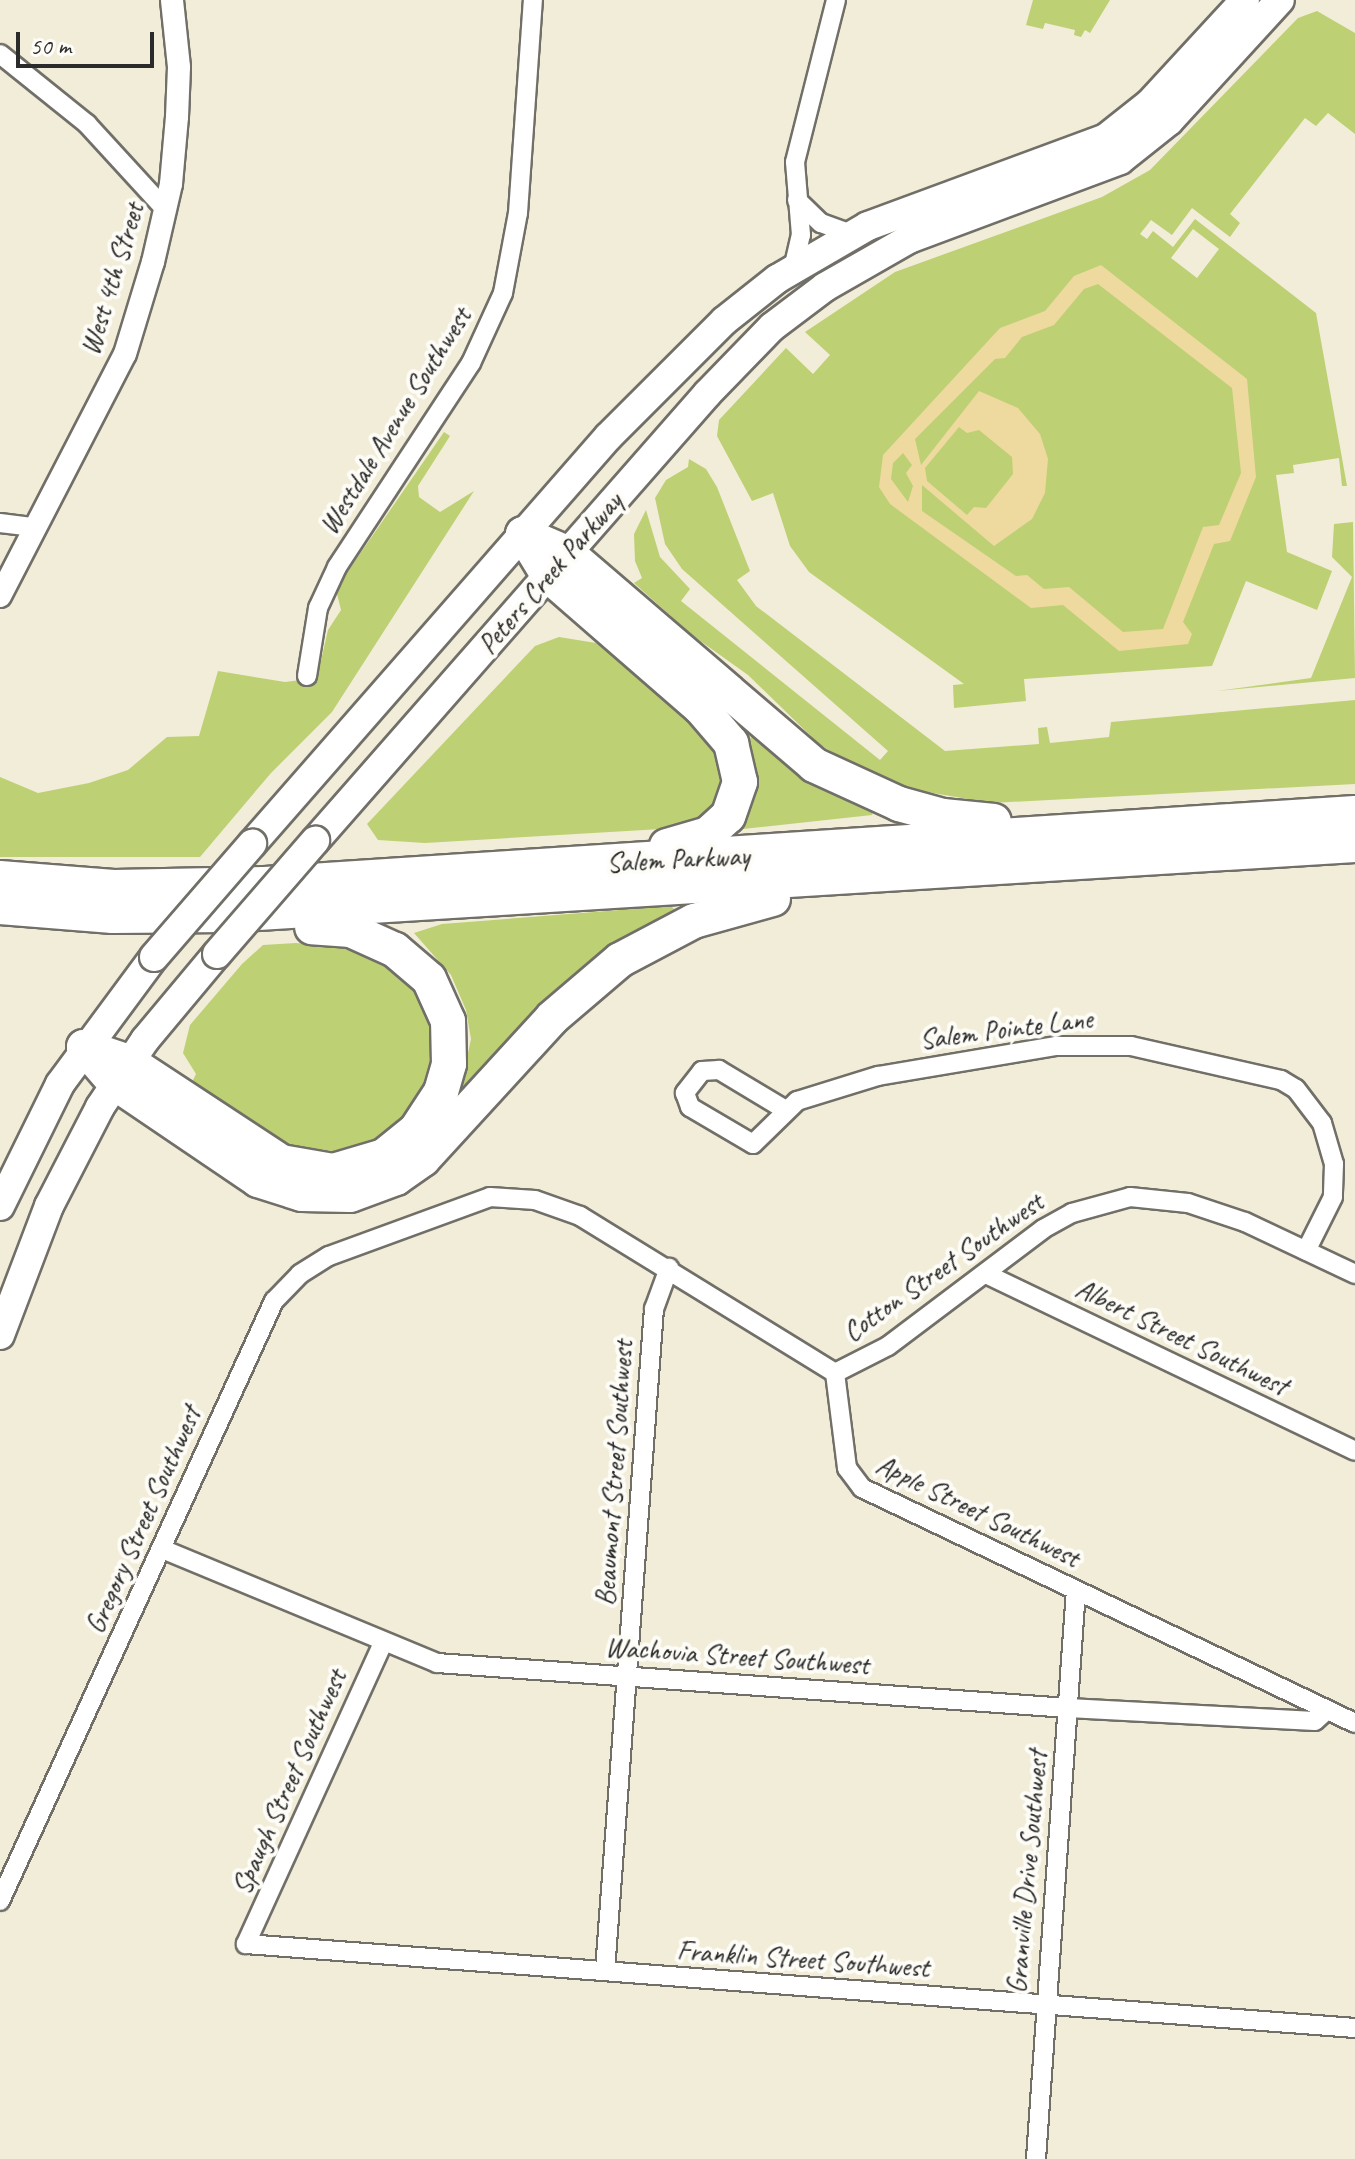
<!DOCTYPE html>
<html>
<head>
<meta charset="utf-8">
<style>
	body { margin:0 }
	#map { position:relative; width:1355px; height:2159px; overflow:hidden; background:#f2edd8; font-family:Caveat,sans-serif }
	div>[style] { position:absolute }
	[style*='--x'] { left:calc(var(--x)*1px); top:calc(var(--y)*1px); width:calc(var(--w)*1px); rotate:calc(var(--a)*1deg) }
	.green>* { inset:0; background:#bdd074 }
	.sand>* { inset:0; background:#eeda9e }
	.roads { filter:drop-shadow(2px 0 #716f68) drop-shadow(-2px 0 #716f68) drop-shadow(0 2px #716f68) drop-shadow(0 -2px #716f68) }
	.minor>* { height:18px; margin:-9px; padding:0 9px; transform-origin:9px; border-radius:9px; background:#fff }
	.tertiary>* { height:22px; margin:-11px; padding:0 11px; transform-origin:11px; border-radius:11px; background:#fff }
	.primary>* { height:28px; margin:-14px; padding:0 14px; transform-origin:14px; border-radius:14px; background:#fff }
	.motorway>* { height:34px; margin:-17px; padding:0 17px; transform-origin:17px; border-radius:17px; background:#fff }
	.bridges { filter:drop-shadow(2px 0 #716f68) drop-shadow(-2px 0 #716f68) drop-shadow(0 2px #716f68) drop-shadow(0 -2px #716f68) }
	.primary-bridge>* { height:28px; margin:-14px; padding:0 14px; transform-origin:14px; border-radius:14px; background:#fff }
	span { translate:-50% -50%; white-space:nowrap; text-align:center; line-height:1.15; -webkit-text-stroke:8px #fdfcf7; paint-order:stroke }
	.street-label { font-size:28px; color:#2b2b2b }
	.scale { position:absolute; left:16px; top:32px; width:138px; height:36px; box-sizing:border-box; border:4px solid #2b2b2b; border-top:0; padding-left:10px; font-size:24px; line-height:28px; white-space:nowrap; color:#2b2b2b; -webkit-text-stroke:6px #fdfcf7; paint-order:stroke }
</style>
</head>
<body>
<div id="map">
	<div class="green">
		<div style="clip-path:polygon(1033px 0,1110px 0,1090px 33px,1085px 30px,1081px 37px,1074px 35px,1075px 30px,1045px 23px,1043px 29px,1026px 25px)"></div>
		<div style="clip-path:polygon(evenodd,1317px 11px,1355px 33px,1355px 134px,1328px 113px,1316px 126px,1305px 118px,1230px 214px,1240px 223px,1230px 237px,1192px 208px,1172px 235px,1151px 220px,1140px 234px,1147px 239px,1153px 231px,1173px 247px,1195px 219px,1316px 313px,1347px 486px,1342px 486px,1339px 458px,1293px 465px,1294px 473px,1276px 475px,1287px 552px,1332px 571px,1317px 610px,1246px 581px,1212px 666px,1024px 679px,1026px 701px,954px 708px,953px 685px,964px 684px,809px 572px,790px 546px,773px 493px,752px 501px,717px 436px,719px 420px,786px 348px,813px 374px,830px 355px,805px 332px,895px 272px,1102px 197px,1150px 170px,1298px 18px,1317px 11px,1193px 229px,1219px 249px,1197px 278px,1171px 258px,1193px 229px)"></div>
		<div style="clip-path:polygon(444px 432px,450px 436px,418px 486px,419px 497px,440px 512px,474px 491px,332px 712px,271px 773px,200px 857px,0 857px,0 777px,38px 793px,89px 783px,128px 770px,167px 737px,199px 736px,218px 671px,285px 682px,317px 678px,328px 630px,341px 610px,337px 594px,344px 577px)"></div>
		<div style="clip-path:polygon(689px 459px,706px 469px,717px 487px,750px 571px,737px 580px,756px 606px,945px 751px,1039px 744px,1038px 728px,1047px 727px,1050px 743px,1109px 737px,1111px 722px,1355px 700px,1355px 784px,991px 803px,904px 788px,856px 767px,819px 744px,748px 675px,692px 635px,634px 583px,642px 578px,635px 561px,634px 534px,646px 510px,660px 557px,690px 589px,681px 601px,880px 760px,888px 751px,682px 569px,665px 544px,655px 498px,666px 480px,688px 467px)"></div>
		<div style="clip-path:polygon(1353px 522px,1355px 678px,1217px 691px,1311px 678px,1352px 577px,1332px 557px,1334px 524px)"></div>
		<div style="clip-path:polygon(559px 637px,596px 643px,624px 660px,707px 734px,721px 759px,726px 785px,719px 801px,702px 820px,678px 828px,425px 843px,378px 840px,367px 824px,535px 646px)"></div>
		<div style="clip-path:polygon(754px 735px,874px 809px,872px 815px,724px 831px,741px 746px)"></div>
		<div style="clip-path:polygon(671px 906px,681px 916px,459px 1096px,471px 1039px,466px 1010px,451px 975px,414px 933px,442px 924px)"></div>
		<div style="clip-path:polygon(296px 943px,339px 947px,389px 963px,420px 986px,439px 1046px,431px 1082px,410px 1114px,377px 1140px,346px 1153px,284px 1144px,192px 1082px,196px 1074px,183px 1053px,190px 1025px,242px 964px,263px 945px)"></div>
	</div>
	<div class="sand">
		<div style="clip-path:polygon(evenodd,1101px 265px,1247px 379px,1256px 477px,1230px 541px,1214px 544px,1183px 622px,1192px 634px,1188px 644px,1119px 651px,1063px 605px,1031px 608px,890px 504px,879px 487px,883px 455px,1000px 328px,1045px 311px,1074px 276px,1101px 265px,1098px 284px,1232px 388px,1241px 473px,1219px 525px,1203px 527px,1163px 629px,1123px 632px,1069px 587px,1044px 589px,1027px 575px,1016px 576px,922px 511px,922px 485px,994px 546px,1032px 519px,1045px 493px,1048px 459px,1040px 434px,1018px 408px,979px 391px,921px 465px,915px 439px,995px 359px,1005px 358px,1022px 337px,1054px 325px,1084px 289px,1098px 284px,1101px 265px,959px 427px,967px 433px,979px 430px,1012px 457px,1013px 474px,986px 508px,974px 507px,967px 515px,927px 481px,925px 468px,959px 427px,1101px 265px,903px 453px,912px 465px,906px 473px,913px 486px,908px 502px,891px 479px,893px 463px,903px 453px)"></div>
	</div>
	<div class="roads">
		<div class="minor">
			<div style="--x:0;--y:54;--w:112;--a:38.8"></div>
			<div style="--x:87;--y:124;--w:114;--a:47.5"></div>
			<div style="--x:797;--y:200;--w:33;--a:44"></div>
			<div style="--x:821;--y:223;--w:33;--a:20"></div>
			<div style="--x:793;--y:269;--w:35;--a:-77"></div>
			<div style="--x:801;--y:235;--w:73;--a:-94.7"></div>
			<div style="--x:795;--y:162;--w:167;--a:-75.8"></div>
			<div style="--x:0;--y:523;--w:32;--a:7"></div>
			<div style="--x:307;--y:676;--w:69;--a:-80.8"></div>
			<div style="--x:318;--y:608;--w:45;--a:-65.1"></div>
			<div style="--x:337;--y:567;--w:244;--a:-56.7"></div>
			<div style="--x:471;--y:363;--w:77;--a:-65.4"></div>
			<div style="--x:503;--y:293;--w:81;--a:-79.4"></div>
			<div style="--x:518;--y:213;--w:214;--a:-86"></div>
			<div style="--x:784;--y:1109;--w:76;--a:-149"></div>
			<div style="--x:719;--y:1070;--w:17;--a:177"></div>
			<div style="--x:702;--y:1071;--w:28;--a:128"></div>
			<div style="--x:685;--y:1093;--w:15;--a:70"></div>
			<div style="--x:690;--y:1107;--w:73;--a:30.4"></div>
			<div style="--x:753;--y:1144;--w:62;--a:-44.3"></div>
			<div style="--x:797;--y:1101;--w:85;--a:-17.2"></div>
			<div style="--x:878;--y:1076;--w:181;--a:-9.6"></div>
			<div style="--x:1056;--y:1046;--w:75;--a:0"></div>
			<div style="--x:1131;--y:1046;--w:154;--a:12.8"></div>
			<div style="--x:1281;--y:1080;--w:17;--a:31"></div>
			<div style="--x:1296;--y:1089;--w:43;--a:52.6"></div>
			<div style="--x:1322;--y:1123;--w:43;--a:73.7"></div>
			<div style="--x:1334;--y:1164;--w:33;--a:92"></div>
			<div style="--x:1333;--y:1197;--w:60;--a:116.6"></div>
			<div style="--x:986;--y:1274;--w:409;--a:25.6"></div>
			<div style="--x:835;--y:1373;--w:59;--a:-27"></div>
			<div style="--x:888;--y:1346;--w:194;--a:-37"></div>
			<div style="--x:1043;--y:1229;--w:33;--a:-29"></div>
			<div style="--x:1072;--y:1213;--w:60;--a:-15.4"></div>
			<div style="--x:1130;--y:1197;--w:58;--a:5.9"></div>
			<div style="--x:1188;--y:1203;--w:60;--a:18.4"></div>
			<div style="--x:1245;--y:1222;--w:122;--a:25.3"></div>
			<div style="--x:162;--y:1549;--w:298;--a:22.5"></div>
			<div style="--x:437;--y:1663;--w:633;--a:4.08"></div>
			<div style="--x:1068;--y:1708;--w:247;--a:3"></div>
			<div style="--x:1315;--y:1721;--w:16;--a:-43"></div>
			<div style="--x:383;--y:1643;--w:331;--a:114.5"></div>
			<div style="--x:246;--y:1944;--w:1112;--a:4.33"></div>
			<div style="--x:0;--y:1901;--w:660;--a:-65.46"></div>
			<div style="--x:274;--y:1301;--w:37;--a:-46"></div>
			<div style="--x:300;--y:1274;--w:34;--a:-32"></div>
			<div style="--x:329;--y:1256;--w:171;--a:-20.1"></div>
			<div style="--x:490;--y:1197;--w:45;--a:3.8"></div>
			<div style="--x:535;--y:1200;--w:48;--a:19.6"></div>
			<div style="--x:580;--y:1216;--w:299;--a:31.6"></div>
			<div style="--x:835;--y:1373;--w:96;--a:82.8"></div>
			<div style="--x:847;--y:1468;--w:25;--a:53"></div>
			<div style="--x:862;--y:1488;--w:546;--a:25.49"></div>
			<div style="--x:605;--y:1971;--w:664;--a:-85.77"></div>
			<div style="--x:654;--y:1309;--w:44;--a:-69.9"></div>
			<div style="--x:1036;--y:2159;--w:570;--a:-85.98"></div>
		</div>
		<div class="tertiary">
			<div style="--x:0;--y:596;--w:272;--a:-62.7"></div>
			<div style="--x:125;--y:354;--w:96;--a:-73.1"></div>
			<div style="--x:153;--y:262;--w:80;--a:-77"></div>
			<div style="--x:171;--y:184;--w:67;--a:-84.9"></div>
			<div style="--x:177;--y:117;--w:50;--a:-87.7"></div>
			<div style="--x:179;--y:67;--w:67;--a:-96"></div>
		</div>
		<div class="primary">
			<div style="--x:315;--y:841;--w:595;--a:-48.75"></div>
			<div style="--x:707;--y:394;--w:93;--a:-45.9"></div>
			<div style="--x:772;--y:327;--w:66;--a:-37"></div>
			<div style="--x:825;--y:287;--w:97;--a:-29.7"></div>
			<div style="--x:909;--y:239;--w:225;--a:-20.5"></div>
			<div style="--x:1120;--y:160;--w:63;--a:-38.5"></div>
			<div style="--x:1169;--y:121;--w:164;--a:-47.5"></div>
			<div style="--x:252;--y:844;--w:541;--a:-48.82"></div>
			<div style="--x:608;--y:437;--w:164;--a:-45"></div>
			<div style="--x:724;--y:321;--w:68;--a:-38.4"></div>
			<div style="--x:777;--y:279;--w:105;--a:-30.2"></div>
			<div style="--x:868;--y:226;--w:254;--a:-20.3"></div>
			<div style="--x:1106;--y:138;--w:56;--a:-38.5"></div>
			<div style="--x:1150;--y:103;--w:140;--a:-47.3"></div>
			<div style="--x:0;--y:1206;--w:136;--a:-63.8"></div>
			<div style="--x:60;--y:1084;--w:158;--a:-53.5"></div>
			<div style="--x:0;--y:1335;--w:138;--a:-69.2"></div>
			<div style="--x:49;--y:1206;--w:111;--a:-62.7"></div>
			<div style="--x:100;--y:1107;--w:81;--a:-56.1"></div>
			<div style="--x:145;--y:1040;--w:112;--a:-50.1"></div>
		</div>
		<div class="motorway">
			<div style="--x:523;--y:534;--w:48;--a:23.4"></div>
			<div style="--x:567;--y:553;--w:326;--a:40.6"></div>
			<div style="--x:814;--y:765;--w:94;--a:24.6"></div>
			<div style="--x:899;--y:804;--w:46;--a:15.3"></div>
			<div style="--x:943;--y:816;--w:51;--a:5.6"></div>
			<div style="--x:523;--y:534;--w:48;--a:58.6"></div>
			<div style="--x:548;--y:575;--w:201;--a:41"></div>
			<div style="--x:700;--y:707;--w:48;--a:49.3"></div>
			<div style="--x:731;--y:743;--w:40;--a:77"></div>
			<div style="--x:740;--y:782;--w:36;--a:109"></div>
			<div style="--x:728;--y:816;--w:27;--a:138"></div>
			<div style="--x:708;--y:834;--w:43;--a:163.7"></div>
			<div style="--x:0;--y:878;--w:114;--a:4.5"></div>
			<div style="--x:114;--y:887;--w:151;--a:-1.1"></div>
			<div style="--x:265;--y:884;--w:1092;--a:-3.73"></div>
			<div style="--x:0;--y:907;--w:113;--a:4.6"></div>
			<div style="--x:113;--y:916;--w:113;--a:-0.5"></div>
			<div style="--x:226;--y:915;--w:1131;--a:-3.55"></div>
			<div style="--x:84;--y:1047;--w:48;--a:49.3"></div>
			<div style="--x:115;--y:1083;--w:173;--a:34.1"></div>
			<div style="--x:258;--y:1180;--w:46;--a:17.7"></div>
			<div style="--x:302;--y:1194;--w:48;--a:1.2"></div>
			<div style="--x:350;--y:1195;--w:49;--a:-20.3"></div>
			<div style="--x:396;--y:1178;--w:33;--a:-35"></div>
			<div style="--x:423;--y:1159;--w:191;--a:-47.5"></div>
			<div style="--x:552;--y:1018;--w:89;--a:-40.5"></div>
			<div style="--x:620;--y:960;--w:84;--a:-27.8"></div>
			<div style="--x:694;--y:921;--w:82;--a:-15.6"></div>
			<div style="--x:84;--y:1047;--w:47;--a:18.4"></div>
			<div style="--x:129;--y:1062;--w:182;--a:33.3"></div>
			<div style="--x:281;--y:1162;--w:53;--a:9.8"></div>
			<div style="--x:333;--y:1171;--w:53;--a:-16.4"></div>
			<div style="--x:384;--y:1156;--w:41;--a:-39.1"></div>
			<div style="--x:416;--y:1130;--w:45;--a:-56.7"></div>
			<div style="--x:441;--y:1092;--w:29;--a:-74"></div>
			<div style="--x:449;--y:1064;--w:43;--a:-91.3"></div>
			<div style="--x:448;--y:1021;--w:46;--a:-114.3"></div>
			<div style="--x:429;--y:979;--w:45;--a:-139.5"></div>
			<div style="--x:395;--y:950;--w:48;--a:-155.6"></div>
			<div style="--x:351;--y:930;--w:39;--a:-176"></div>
		</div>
	</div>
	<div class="bridges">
		<div class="primary-bridge">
			<div style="--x:217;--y:954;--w:150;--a:-49.1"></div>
			<div style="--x:154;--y:957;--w:150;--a:-49.1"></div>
		</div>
	</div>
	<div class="street-label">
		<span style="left:112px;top:279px;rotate:-73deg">West 4th Street</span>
		<span style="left:395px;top:421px;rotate:-58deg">Westdale Avenue Southwest</span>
		<span style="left:550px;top:573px;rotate:-49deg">Peters Creek Parkway</span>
		<span style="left:678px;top:859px;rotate:-3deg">Salem Parkway</span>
		<span style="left:1006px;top:1029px;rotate:-7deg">Salem Pointe Lane</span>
		<span style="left:943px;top:1267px;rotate:-35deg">Cotton Street Southwest</span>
		<span style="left:1182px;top:1337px;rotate:26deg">Albert Street Southwest</span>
		<span style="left:614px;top:1473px;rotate:-86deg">Beaumont Street Southwest</span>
		<span style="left:978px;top:1511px;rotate:26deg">Apple Street Southwest</span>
		<span style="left:143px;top:1520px;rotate:-66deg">Gregory Street Southwest</span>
		<span style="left:737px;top:1656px;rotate:4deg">Wachovia Street Southwest</span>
		<span style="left:289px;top:1782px;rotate:-66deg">Spaugh Street Southwest</span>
		<span style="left:1027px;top:1872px;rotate:-85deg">Granville Drive Southwest</span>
		<span style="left:803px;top:1959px;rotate:4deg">Franklin Street Southwest</span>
	</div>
	<div class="scale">50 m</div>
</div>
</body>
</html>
